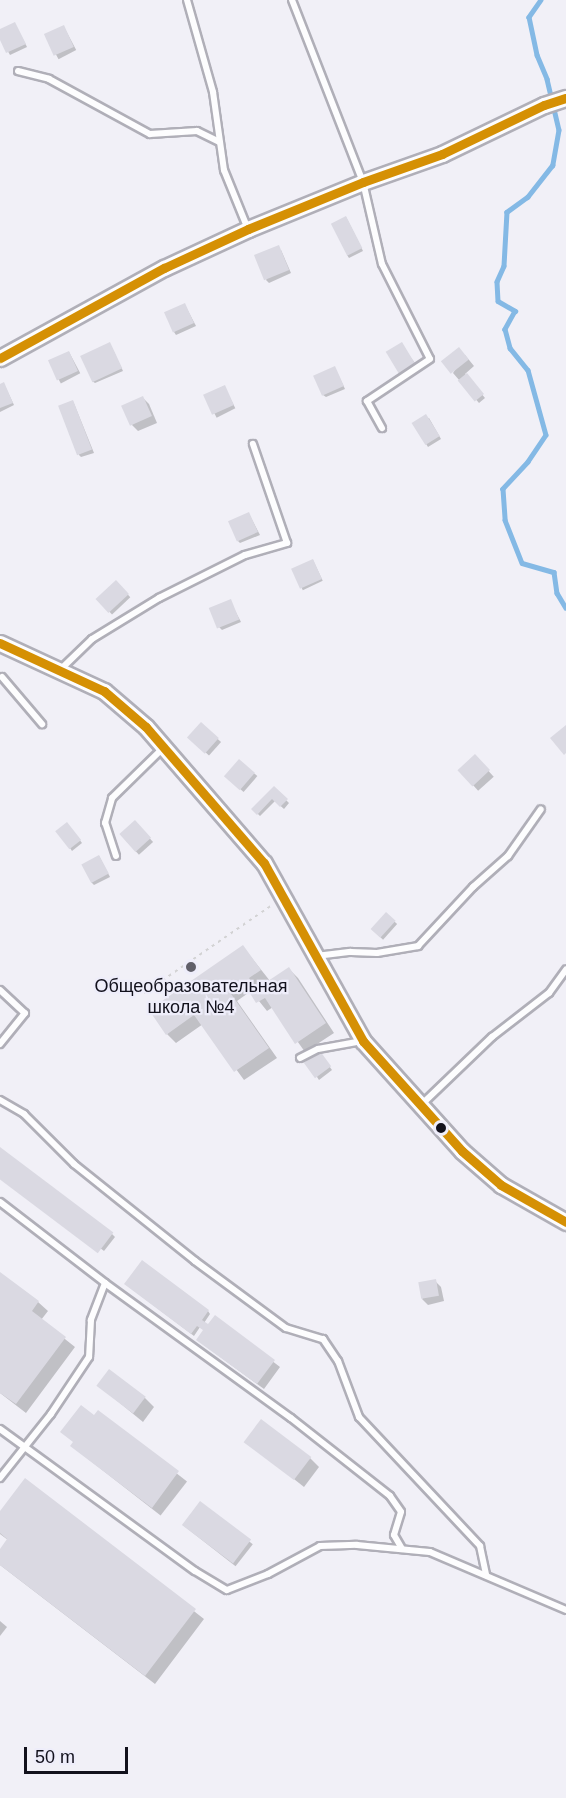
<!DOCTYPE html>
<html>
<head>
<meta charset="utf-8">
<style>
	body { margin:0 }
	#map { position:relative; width:566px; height:1798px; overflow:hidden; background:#f1f0f7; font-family:Arial,sans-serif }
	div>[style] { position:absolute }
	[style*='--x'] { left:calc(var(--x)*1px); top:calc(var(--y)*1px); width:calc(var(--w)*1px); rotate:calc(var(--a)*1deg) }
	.shadow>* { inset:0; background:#0003; transform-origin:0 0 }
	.stream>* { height:4.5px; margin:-2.25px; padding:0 2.25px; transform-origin:2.25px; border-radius:2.25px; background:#84b9e5 }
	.building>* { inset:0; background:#dad9e2; transform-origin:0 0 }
	.path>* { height:2px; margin-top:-1px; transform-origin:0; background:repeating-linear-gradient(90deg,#d2d2d3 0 3px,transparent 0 7.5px) }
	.roads { filter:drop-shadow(2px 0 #b0afb8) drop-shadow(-2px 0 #b0afb8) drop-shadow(0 2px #b0afb8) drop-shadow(0 -2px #b0afb8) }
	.service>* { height:6px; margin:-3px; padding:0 3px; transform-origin:3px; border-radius:3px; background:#fdfdfe }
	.tertiary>* { height:15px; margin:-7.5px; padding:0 7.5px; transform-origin:7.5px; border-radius:7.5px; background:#fdfdfe }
	.bus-1>* { height:9px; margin:-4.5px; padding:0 4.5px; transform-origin:4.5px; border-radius:4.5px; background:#d59004 }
	.dots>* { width:16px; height:16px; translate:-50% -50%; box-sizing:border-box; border:3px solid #eeedfa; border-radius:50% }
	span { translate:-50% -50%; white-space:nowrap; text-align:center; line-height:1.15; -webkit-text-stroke:4.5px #eeedfa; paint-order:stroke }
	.poi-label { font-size:18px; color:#12111c }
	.scale { position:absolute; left:24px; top:1747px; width:104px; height:27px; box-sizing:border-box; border:3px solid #12111c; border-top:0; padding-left:8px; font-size:18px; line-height:21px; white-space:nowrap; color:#12111c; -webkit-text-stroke:4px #eeedfa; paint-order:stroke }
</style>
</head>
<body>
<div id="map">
	<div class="shadow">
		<div style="clip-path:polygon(15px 24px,27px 47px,10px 55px,0 37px,0 31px)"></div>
		<div style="left:64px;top:27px;width:26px;height:20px;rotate:62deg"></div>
		<div style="clip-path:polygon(346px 217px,363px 251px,349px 258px,347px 255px)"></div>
		<div style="clip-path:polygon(281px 250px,291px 273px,269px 283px,266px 280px)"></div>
		<div style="clip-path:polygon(185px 305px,196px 326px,176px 335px,174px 332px)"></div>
		<div style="clip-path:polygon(110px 344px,123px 371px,95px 383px,92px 381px)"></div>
		<div style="clip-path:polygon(401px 344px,420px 370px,406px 379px,400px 373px)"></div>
		<div style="left:69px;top:352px;width:24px;height:22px;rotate:62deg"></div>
		<div style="clip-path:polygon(465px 355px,474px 366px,465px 374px,485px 398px,479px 403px,453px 373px)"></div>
		<div style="clip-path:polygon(335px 368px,345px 389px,326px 397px,323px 395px)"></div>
		<div style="clip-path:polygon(4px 384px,14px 405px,0 412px,0 386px)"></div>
		<div style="left:224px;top:386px;width:25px;height:21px;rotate:63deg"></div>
		<div style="clip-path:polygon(143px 398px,149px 404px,157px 423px,138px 431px,132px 425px)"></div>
		<div style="clip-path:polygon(73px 401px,94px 453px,81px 457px,79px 455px)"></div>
		<div style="clip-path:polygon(429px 418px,441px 439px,428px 447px,413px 423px)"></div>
		<div style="clip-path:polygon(249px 514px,260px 535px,240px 543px,238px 541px)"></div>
		<div style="left:313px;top:560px;width:23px;height:22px;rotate:65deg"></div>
		<div style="left:116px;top:582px;width:21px;height:25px;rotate:47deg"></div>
		<div style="clip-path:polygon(230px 601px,241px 622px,222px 630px,219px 627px)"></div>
		<div style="left:201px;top:724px;width:27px;height:18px;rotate:42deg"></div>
		<div style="left:475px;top:756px;width:28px;height:21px;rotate:48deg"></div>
		<div style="left:240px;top:761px;width:23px;height:21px;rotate:41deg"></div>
		<div style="clip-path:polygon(274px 788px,289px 803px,284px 809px,275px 801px,260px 816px,253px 809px)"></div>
		<div style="left:135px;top:822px;width:27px;height:19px;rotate:48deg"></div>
		<div style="clip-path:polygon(69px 826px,82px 843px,72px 851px,70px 848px)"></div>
		<div style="clip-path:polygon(99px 856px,110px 877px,94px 885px,91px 882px)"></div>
		<div style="left:386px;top:914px;width:15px;height:21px;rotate:42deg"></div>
		<div style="clip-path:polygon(243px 947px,270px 981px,289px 969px,298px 978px,334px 1033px,305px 1052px,273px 1007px,267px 1011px,251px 991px,237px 1001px,277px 1058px,244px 1080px,203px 1024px,176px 1043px,167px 1034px)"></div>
		<div style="clip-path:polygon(322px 1056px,332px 1070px,319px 1080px,317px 1077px)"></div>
		<div style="clip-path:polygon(0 1149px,112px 1234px,115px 1237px,104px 1251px,0 1172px)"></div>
		<div style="clip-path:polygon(1px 1275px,38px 1302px,48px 1311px,41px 1320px,75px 1347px,26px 1413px,0 1393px)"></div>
		<div style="clip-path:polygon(435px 1281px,441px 1287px,444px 1301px,428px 1305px,422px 1299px)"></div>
		<div style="clip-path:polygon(128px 1286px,208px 1311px,210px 1314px,204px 1323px,208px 1327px,215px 1317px,280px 1367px,264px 1389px,204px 1345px,205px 1331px,200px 1327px,194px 1336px)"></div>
		<div style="clip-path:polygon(98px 1385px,145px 1398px,154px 1407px,143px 1422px)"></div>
		<div style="left:98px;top:1412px;width:113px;height:43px;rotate:38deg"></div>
		<div style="clip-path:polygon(246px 1441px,310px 1458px,319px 1467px,304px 1487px)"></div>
		<div style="clip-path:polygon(26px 1480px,204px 1619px,155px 1684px,0 1565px,0 1551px,8px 1540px,0 1534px,0 1513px)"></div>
		<div style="left:200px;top:1503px;width:67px;height:28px;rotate:38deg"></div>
		<div style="clip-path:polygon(0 1621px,7px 1627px,0 1636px)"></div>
	</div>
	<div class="stream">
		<div style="--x:541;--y:0;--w:21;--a:125"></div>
		<div style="--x:529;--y:17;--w:39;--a:78"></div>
		<div style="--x:537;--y:55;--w:26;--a:67"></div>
		<div style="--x:547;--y:79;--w:52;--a:76.8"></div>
		<div style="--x:559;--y:130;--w:36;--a:100"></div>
		<div style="--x:553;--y:165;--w:41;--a:128"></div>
		<div style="--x:528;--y:197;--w:26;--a:144"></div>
		<div style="--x:507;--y:212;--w:54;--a:93.2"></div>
		<div style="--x:504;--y:266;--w:17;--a:114"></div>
		<div style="--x:497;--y:282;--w:19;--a:87"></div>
		<div style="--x:498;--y:301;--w:20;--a:30"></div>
		<div style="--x:515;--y:311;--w:21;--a:119"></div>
		<div style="--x:505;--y:329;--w:20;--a:75"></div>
		<div style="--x:510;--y:348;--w:28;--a:51"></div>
		<div style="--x:528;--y:370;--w:67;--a:74.5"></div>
		<div style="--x:546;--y:435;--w:32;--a:124"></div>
		<div style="--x:528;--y:462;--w:37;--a:133"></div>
		<div style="--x:503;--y:489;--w:31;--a:86"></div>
		<div style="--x:505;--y:520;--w:46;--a:68.4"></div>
		<div style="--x:522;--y:563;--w:33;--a:16"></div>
		<div style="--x:554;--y:572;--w:21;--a:82"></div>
		<div style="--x:557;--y:593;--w:17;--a:59"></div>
	</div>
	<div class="building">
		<div style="clip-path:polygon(15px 22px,26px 44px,6px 53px,0 40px,0 29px)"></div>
		<div style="left:64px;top:25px;width:24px;height:22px;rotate:66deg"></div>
		<div style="left:346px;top:216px;width:36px;height:17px;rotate:63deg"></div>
		<div style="left:279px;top:245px;width:27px;height:27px;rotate:68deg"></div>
		<div style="left:185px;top:303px;width:22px;height:23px;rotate:66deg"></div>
		<div style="left:110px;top:342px;width:29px;height:33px;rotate:65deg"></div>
		<div style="left:402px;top:342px;width:26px;height:19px;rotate:59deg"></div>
		<div style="left:459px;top:347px;width:16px;height:23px;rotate:52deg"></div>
		<div style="left:69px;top:351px;width:22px;height:23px;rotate:66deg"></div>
		<div style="left:335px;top:366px;width:22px;height:24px;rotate:66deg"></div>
		<div style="left:467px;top:373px;width:27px;height:12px;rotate:51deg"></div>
		<div style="clip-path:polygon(4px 382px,13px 403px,0 408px,0 384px)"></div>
		<div style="left:225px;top:385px;width:22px;height:24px;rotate:66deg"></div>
		<div style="left:143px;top:396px;width:22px;height:24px;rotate:66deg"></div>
		<div style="left:73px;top:400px;width:53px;height:16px;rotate:69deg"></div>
		<div style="left:426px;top:414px;width:26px;height:17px;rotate:58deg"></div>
		<div style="left:249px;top:512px;width:22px;height:23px;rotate:66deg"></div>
		<div style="left:313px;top:559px;width:22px;height:24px;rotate:66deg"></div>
		<div style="left:116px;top:580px;width:19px;height:28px;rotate:47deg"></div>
		<div style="left:231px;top:599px;width:22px;height:24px;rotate:68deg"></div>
		<div style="left:201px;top:722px;width:24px;height:21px;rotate:42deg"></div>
		<div style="clip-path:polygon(566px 725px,566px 753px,564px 755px,550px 738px)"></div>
		<div style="left:475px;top:754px;width:22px;height:24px;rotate:47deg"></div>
		<div style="left:239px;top:759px;width:21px;height:23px;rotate:41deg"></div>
		<div style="clip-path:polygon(274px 786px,288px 799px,280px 807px,272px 799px,257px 815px,251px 809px)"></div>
		<div style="left:135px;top:820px;width:24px;height:21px;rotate:48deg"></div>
		<div style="left:67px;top:822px;width:23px;height:15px;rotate:52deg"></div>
		<div style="left:99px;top:855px;width:21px;height:20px;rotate:62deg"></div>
		<div style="left:386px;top:912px;width:13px;height:23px;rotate:42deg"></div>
		<div style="clip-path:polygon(243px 945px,261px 970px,249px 978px,256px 989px,289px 967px,326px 1023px,295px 1044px,265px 998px,256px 1003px,243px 982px,229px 991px,269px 1048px,234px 1072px,194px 1015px,166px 1035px,149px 1010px)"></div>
		<div style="left:320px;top:1051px;width:19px;height:20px;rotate:54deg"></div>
		<div style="left:0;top:1147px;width:142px;height:26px;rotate:37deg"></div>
		<div style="clip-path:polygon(142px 1260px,209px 1310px,202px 1320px,208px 1324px,215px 1315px,275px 1360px,257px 1384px,196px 1340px,203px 1330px,197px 1326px,191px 1334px,124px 1284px)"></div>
		<div style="clip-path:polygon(0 1272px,39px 1301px,32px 1311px,66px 1337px,16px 1404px,0 1393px)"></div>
		<div style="left:436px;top:1279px;width:17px;height:18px;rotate:80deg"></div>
		<div style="left:109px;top:1369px;width:46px;height:21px;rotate:37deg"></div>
		<div style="clip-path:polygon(81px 1405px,94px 1415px,98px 1410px,179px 1471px,152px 1508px,70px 1446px,73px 1442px,60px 1432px)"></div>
		<div style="left:261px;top:1419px;width:63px;height:29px;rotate:37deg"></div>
		<div style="clip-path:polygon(25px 1478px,196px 1609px,145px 1676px,0 1565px,0 1549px,7px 1539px,0 1533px,0 1511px)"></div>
		<div style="left:200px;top:1501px;width:64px;height:30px;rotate:37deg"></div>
	</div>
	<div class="path">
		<div style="--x:144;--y:993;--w:155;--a:-34.5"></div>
	</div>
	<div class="roads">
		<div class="service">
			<div style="--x:187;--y:0;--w:96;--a:74.2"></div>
			<div style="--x:213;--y:92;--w:79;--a:82"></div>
			<div style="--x:224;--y:170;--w:64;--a:67.9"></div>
			<div style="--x:292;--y:0;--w:195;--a:68.7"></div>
			<div style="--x:363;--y:182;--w:84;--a:77"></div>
			<div style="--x:382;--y:264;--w:106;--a:63.2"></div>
			<div style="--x:430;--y:359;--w:76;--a:146.3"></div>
			<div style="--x:367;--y:401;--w:31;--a:61"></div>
			<div style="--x:18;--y:71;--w:32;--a:14"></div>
			<div style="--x:49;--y:79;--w:115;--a:28.6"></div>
			<div style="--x:150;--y:134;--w:47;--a:-3.7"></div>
			<div style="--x:197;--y:131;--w:25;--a:26"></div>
			<div style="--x:61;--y:669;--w:43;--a:-44.1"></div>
			<div style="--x:92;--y:639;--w:79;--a:-31.5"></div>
			<div style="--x:159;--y:598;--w:96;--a:-26.6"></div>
			<div style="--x:245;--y:555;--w:44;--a:-15.9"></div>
			<div style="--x:287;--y:543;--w:105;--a:-109"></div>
			<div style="--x:2;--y:677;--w:62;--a:49.6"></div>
			<div style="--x:116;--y:856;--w:35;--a:-108"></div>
			<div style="--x:105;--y:823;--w:26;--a:-74"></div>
			<div style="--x:112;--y:798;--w:71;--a:-44.4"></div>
			<div style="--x:316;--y:956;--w:35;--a:-7"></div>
			<div style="--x:351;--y:952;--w:26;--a:2"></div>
			<div style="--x:377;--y:953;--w:42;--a:-9.7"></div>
			<div style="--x:418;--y:946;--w:81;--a:-47"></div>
			<div style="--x:473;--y:887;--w:47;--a:-41.5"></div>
			<div style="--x:508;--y:856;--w:57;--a:-54.9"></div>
			<div style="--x:0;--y:990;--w:34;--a:43"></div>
			<div style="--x:25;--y:1013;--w:40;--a:129"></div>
			<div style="--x:300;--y:1058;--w:20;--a:-27"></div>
			<div style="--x:318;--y:1049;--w:45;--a:-10.3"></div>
			<div style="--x:0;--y:1100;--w:28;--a:30"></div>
			<div style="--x:24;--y:1114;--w:71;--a:45"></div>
			<div style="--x:74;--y:1164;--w:155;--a:38.7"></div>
			<div style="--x:195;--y:1261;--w:113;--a:36.4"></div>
			<div style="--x:286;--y:1328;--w:39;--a:17"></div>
			<div style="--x:323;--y:1339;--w:27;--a:56"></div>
			<div style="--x:338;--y:1361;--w:60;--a:69.4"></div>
			<div style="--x:359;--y:1417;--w:177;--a:46.8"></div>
			<div style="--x:480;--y:1546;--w:30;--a:78"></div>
			<div style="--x:420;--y:1106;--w:100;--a:-43.8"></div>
			<div style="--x:492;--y:1037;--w:72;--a:-37.7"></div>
			<div style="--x:549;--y:993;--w:29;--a:-54"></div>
			<div style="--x:0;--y:1202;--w:133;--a:37.6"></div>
			<div style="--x:105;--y:1283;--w:40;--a:111"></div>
			<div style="--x:91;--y:1320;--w:37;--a:93"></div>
			<div style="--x:89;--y:1357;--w:69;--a:123.7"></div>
			<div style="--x:51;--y:1414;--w:82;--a:128.6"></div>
			<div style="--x:105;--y:1283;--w:230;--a:36"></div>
			<div style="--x:291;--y:1418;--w:126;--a:38.2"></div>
			<div style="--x:390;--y:1496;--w:19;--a:55"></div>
			<div style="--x:401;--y:1512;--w:24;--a:107"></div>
			<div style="--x:394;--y:1535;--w:16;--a:60"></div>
			<div style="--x:0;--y:1429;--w:241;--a:36.1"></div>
			<div style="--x:195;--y:1571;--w:37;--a:31"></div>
			<div style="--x:227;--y:1590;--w:44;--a:-21.3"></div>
			<div style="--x:268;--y:1574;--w:59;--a:-28.3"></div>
			<div style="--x:320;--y:1546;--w:37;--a:-2"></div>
			<div style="--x:357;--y:1545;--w:73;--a:5.5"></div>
			<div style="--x:430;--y:1552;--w:148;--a:23.1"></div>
		</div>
		<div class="tertiary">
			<div style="--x:0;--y:358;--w:187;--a:-28.8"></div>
			<div style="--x:164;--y:268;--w:93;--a:-24.9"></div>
			<div style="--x:248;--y:229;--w:124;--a:-22.2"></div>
			<div style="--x:363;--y:182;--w:84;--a:-19.5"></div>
			<div style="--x:442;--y:154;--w:113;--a:-25.7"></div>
			<div style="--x:544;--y:105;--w:23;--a:-18"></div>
			<div style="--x:0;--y:643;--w:115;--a:24.8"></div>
			<div style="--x:104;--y:691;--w:55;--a:40.6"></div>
			<div style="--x:146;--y:727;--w:180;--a:49.1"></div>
			<div style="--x:264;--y:863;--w:204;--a:60.9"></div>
			<div style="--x:363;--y:1041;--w:148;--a:48"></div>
			<div style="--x:462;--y:1151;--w:52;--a:41.1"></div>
			<div style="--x:501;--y:1185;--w:75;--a:29.6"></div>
		</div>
	</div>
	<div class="bus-1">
		<div style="--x:0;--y:358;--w:187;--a:-28.8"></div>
		<div style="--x:164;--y:268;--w:93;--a:-24.9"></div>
		<div style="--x:248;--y:229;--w:124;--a:-22.2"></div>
		<div style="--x:363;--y:182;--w:84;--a:-19.5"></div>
		<div style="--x:442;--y:154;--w:113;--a:-25.7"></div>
		<div style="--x:544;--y:105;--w:23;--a:-18"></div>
		<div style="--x:0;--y:643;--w:115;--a:24.8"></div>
		<div style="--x:104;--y:691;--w:55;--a:40.6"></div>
		<div style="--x:146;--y:727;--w:180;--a:49.1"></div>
		<div style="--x:264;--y:863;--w:204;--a:60.9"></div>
		<div style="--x:363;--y:1041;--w:148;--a:48"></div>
		<div style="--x:462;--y:1151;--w:52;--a:41.1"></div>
		<div style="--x:501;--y:1185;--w:75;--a:29.6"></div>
	</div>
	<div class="dots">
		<div style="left:191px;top:967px;background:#605f69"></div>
		<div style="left:441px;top:1128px;background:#12111c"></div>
	</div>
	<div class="poi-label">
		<span style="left:191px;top:997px">Общеобразовательная<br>школа №4</span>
	</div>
	<div class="scale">50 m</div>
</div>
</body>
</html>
